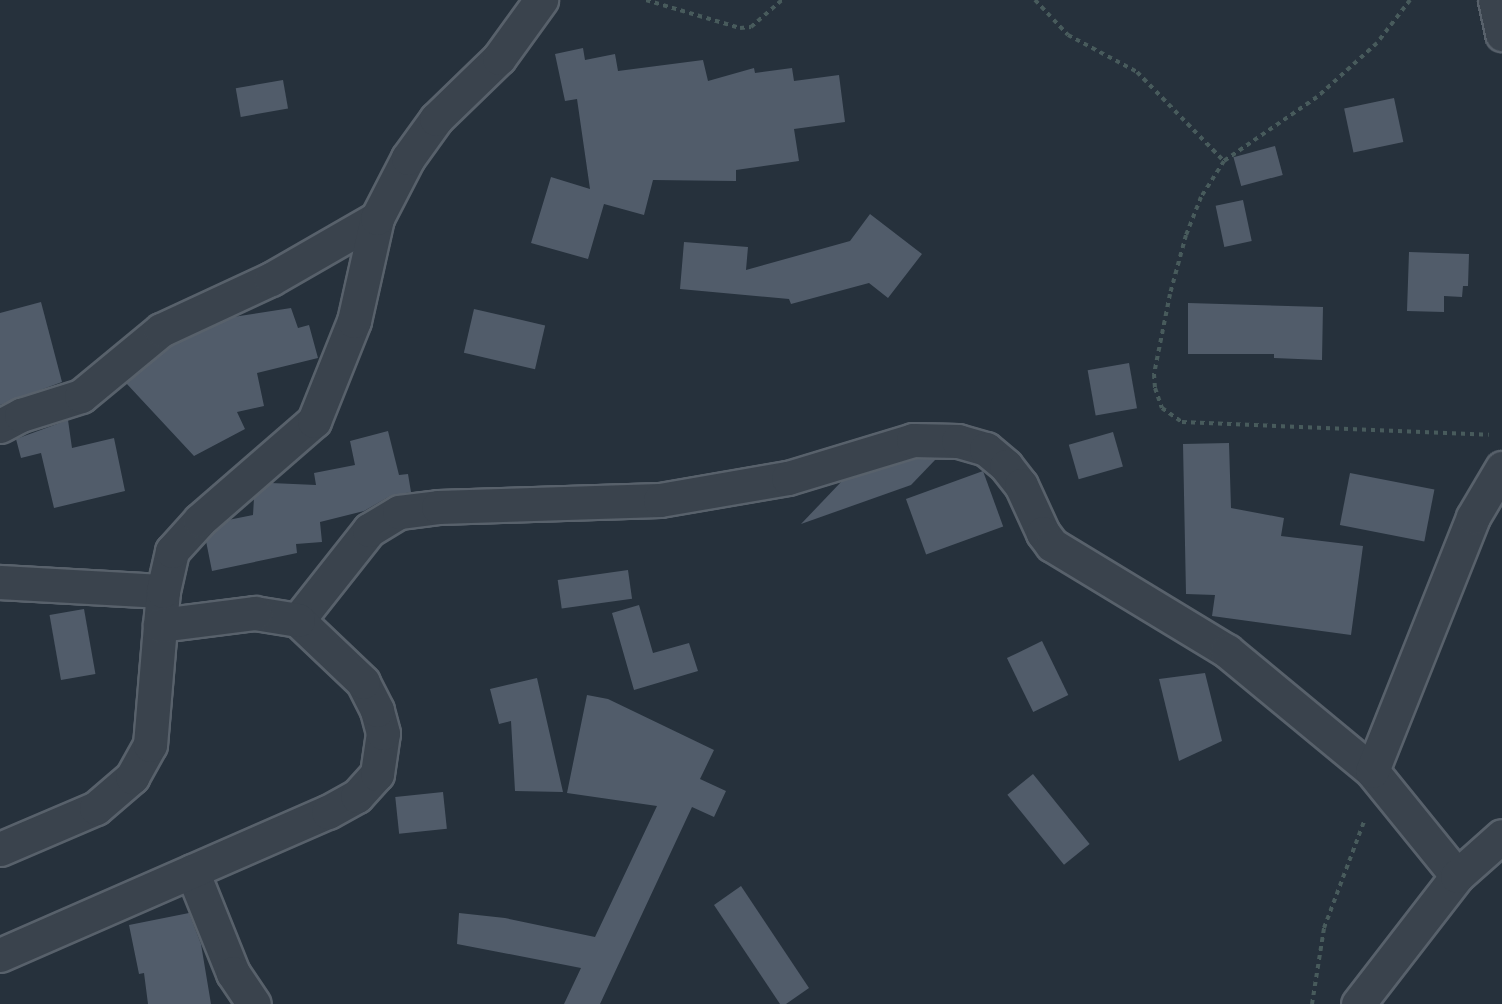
<!DOCTYPE html>
<html>
<head>
<meta charset="utf-8">
<style>
	body { margin:0 }
	#map { position:relative; width:1502px; height:1004px; overflow:hidden; background:#26313c; font-family:Overpass,sans-serif }
	div>[style] { position:absolute }
	[style*='--x'] { left:calc(var(--x)*1px); top:calc(var(--y)*1px); width:calc(var(--w)*1px); rotate:calc(var(--a)*1deg) }
	.building>* { inset:0; background:#515c6a; transform-origin:0 0 }
	.path>* { height:4px; margin-top:-2px; transform-origin:0; background:repeating-linear-gradient(90deg,#485b5c 0 4.5px,transparent 0 9px) }
	.roads { filter:drop-shadow(2px 0 #58616b) drop-shadow(-2px 0 #58616b) drop-shadow(0 2px #58616b) drop-shadow(0 -2px #58616b) }
	.minor>* { height:33px; margin:-16.5px; padding:0 16.5px; transform-origin:16.5px; border-radius:16.5px; background:#3a434d }
	span { translate:-50% -50%; white-space:nowrap; text-align:center; line-height:1.15; -webkit-text-stroke:6px #1f2832; paint-order:stroke }
</style>
</head>
<body>
<div id="map">
	<div class="building">
		<div style="clip-path:polygon(583px 48px,585px 60px,615px 54px,618px 71px,703px 60px,708px 81px,754px 68px,755px 73px,792px 68px,794px 81px,839px 75px,845px 122px,794px 129px,799px 161px,736px 170px,736px 181px,653px 180px,644px 215px,604px 204px,588px 259px,531px 243px,551px 177px,590px 189px,577px 99px,565px 101px,555px 54px)"></div>
		<div style="left:283px;top:80px;width:29px;height:48px;rotate:80deg"></div>
		<div style="left:1394px;top:98px;width:45px;height:51px;rotate:78deg"></div>
		<div style="left:1275px;top:146px;width:30px;height:43px;rotate:75deg"></div>
		<div style="left:1243px;top:200px;width:42px;height:28px;rotate:78deg"></div>
		<div style="clip-path:polygon(870px 214px,922px 254px,888px 298px,869px 283px,791px 304px,789px 299px,680px 289px,684px 242px,748px 247px,746px 270px,850px 241px)"></div>
		<div style="clip-path:polygon(1409px 252px,1469px 254px,1468px 286px,1463px 286px,1462px 297px,1444px 296px,1444px 312px,1407px 311px)"></div>
		<div style="clip-path:polygon(41px 302px,62px 382px,0 405px,0 313px)"></div>
		<div style="clip-path:polygon(1188px 303px,1323px 307px,1322px 360px,1274px 358px,1274px 354px,1188px 354px)"></div>
		<div style="clip-path:polygon(291px 308px,298px 328px,309px 325px,318px 358px,257px 373px,264px 406px,237px 412px,245px 429px,194px 456px,126px 383px,171px 346px,233px 317px)"></div>
		<div style="left:474px;top:309px;width:73px;height:45px;rotate:13deg"></div>
		<div style="left:1129px;top:363px;width:46px;height:42px;rotate:80deg"></div>
		<div style="clip-path:polygon(68px 420px,72px 448px,114px 438px,125px 491px,54px 508px,41px 453px,21px 458px,16px 439px)"></div>
		<div style="clip-path:polygon(388px 431px,399px 475px,408px 474px,411px 492px,390px 496px,364px 511px,320px 522px,322px 542px,296px 544px,297px 553px,212px 571px,206px 541px,228px 520px,253px 515px,254px 498px,271px 483px,316px 485px,314px 473px,355px 465px,350px 441px)"></div>
		<div style="left:1113px;top:432px;width:36px;height:46px;rotate:74deg"></div>
		<div style="clip-path:polygon(1229px 443px,1231px 508px,1284px 518px,1281px 536px,1363px 546px,1351px 635px,1212px 616px,1215px 595px,1186px 594px,1183px 444px)"></div>
		<div style="clip-path:polygon(916px 459px,936px 459px,911px 485px,801px 524px,842px 481px)"></div>
		<div style="left:983px;top:471px;width:59px;height:82px;rotate:70deg"></div>
		<div style="left:1350px;top:473px;width:86px;height:53px;rotate:11deg"></div>
		<div style="left:628px;top:570px;width:29px;height:71px;rotate:82deg"></div>
		<div style="clip-path:polygon(639px 605px,653px 653px,689px 643px,698px 671px,634px 690px,612px 613px)"></div>
		<div style="left:84px;top:609px;width:66px;height:35px;rotate:80deg"></div>
		<div style="left:1042px;top:641px;width:60px;height:39px;rotate:64deg"></div>
		<div style="clip-path:polygon(1205px 673px,1222px 741px,1179px 761px,1159px 679px)"></div>
		<div style="clip-path:polygon(537px 678px,563px 792px,515px 791px,511px 721px,499px 724px,490px 689px)"></div>
		<div style="clip-path:polygon(587px 695px,608px 699px,714px 750px,700px 779px,726px 791px,714px 817px,692px 807px,600px 1004px,564px 1004px,581px 968px,457px 944px,459px 913px,505px 918px,595px 937px,657px 806px,567px 793px)"></div>
		<div style="left:1033px;top:774px;width:90px;height:33px;rotate:51deg"></div>
		<div style="left:443px;top:792px;width:37px;height:48px;rotate:84deg"></div>
		<div style="clip-path:polygon(741px 886px,809px 988px,786px 1004px,780px 1004px,714px 905px)"></div>
		<div style="clip-path:polygon(189px 913px,201px 944px,211px 1004px,148px 1004px,144px 973px,139px 974px,129px 925px)"></div>
	</div>
	<div class="path">
		<div style="--x:646;--y:0;--w:98;--a:16.6"></div>
		<div style="--x:740;--y:28;--w:11;--a:-5"></div>
		<div style="--x:751;--y:27;--w:41;--a:-41.1"></div>
		<div style="--x:1035;--y:0;--w:48;--a:46.7"></div>
		<div style="--x:1068;--y:35;--w:78;--a:28.2"></div>
		<div style="--x:1137;--y:72;--w:124;--a:45.7"></div>
		<div style="--x:1410;--y:0;--w:54;--a:127.5"></div>
		<div style="--x:1377;--y:43;--w:81;--a:138"></div>
		<div style="--x:1317;--y:97;--w:113;--a:145.5"></div>
		<div style="--x:1224;--y:161;--w:43;--a:122.6"></div>
		<div style="--x:1201;--y:197;--w:41;--a:111.5"></div>
		<div style="--x:1186;--y:235;--w:61;--a:105.2"></div>
		<div style="--x:1170;--y:294;--w:82;--a:101.3"></div>
		<div style="--x:1154;--y:374;--w:14;--a:86"></div>
		<div style="--x:1155;--y:388;--w:21;--a:71"></div>
		<div style="--x:1162;--y:408;--w:24;--a:35"></div>
		<div style="--x:1182;--y:422;--w:307;--a:2.4"></div>
		<div style="--x:1312;--y:1004;--w:77;--a:-81"></div>
		<div style="--x:1324;--y:928;--w:116;--a:-69.4"></div>
	</div>
	<div class="roads">
		<div class="minor">
			<div style="--x:1495;--y:0;--w:35;--a:78"></div>
			<div style="--x:0;--y:426;--w:24;--a:-28"></div>
			<div style="--x:21;--y:415;--w:63;--a:-17.6"></div>
			<div style="--x:81;--y:396;--w:104;--a:-39.5"></div>
			<div style="--x:161;--y:330;--w:121;--a:-24.9"></div>
			<div style="--x:271;--y:279;--w:122;--a:-29.9"></div>
			<div style="--x:0;--y:582;--w:163;--a:3.2"></div>
			<div style="--x:298;--y:620;--w:115;--a:-51.7"></div>
			<div style="--x:369;--y:530;--w:35;--a:-31"></div>
			<div style="--x:399;--y:512;--w:39;--a:-7"></div>
			<div style="--x:438;--y:507;--w:222;--a:-1.8"></div>
			<div style="--x:660;--y:500;--w:130;--a:-9.8"></div>
			<div style="--x:788;--y:478;--w:131;--a:-16.9"></div>
			<div style="--x:913;--y:440;--w:45;--a:1.3"></div>
			<div style="--x:958;--y:441;--w:29;--a:16"></div>
			<div style="--x:986;--y:449;--w:26;--a:40"></div>
			<div style="--x:1006;--y:466;--w:24;--a:52"></div>
			<div style="--x:1021;--y:485;--w:53;--a:65.4"></div>
			<div style="--x:1043;--y:533;--w:15;--a:53"></div>
			<div style="--x:1052;--y:545;--w:205;--a:31.2"></div>
			<div style="--x:1227;--y:651;--w:188;--a:39.6"></div>
			<div style="--x:1372;--y:771;--w:135;--a:51"></div>
			<div style="--x:1372;--y:771;--w:273;--a:-68.3"></div>
			<div style="--x:1473;--y:517;--w:57;--a:-59.4"></div>
			<div style="--x:0;--y:849;--w:104;--a:-23.1"></div>
			<div style="--x:96;--y:808;--w:48;--a:-40.7"></div>
			<div style="--x:132;--y:777;--w:37;--a:-61"></div>
			<div style="--x:150;--y:745;--w:155;--a:-85.2"></div>
			<div style="--x:163;--y:591;--w:41;--a:-77.3"></div>
			<div style="--x:172;--y:551;--w:42;--a:-47.9"></div>
			<div style="--x:200;--y:520;--w:151;--a:-41"></div>
			<div style="--x:314;--y:421;--w:108;--a:-68.2"></div>
			<div style="--x:354;--y:321;--w:106;--a:-77.4"></div>
			<div style="--x:377;--y:218;--w:68;--a:-62.7"></div>
			<div style="--x:408;--y:158;--w:48;--a:-54.3"></div>
			<div style="--x:436;--y:119;--w:88;--a:-44.1"></div>
			<div style="--x:499;--y:58;--w:72;--a:-54.1"></div>
			<div style="--x:192;--y:871;--w:110;--a:68.1"></div>
			<div style="--x:233;--y:973;--w:37;--a:56"></div>
			<div style="--x:0;--y:955;--w:358;--a:-23.6"></div>
			<div style="--x:328;--y:812;--w:33;--a:-29"></div>
			<div style="--x:357;--y:796;--w:30;--a:-48"></div>
			<div style="--x:377;--y:774;--w:41;--a:-81.7"></div>
			<div style="--x:383;--y:733;--w:24;--a:-105"></div>
			<div style="--x:377;--y:710;--w:31;--a:-117"></div>
			<div style="--x:363;--y:682;--w:90;--a:-136.4"></div>
			<div style="--x:298;--y:620;--w:44;--a:-170.8"></div>
			<div style="--x:255;--y:613;--w:96;--a:172.8"></div>
			<div style="--x:1358;--y:1004;--w:162;--a:-52.3"></div>
			<div style="--x:1457;--y:876;--w:60;--a:-41.6"></div>
		</div>
	</div>
</div>
</body>
</html>
